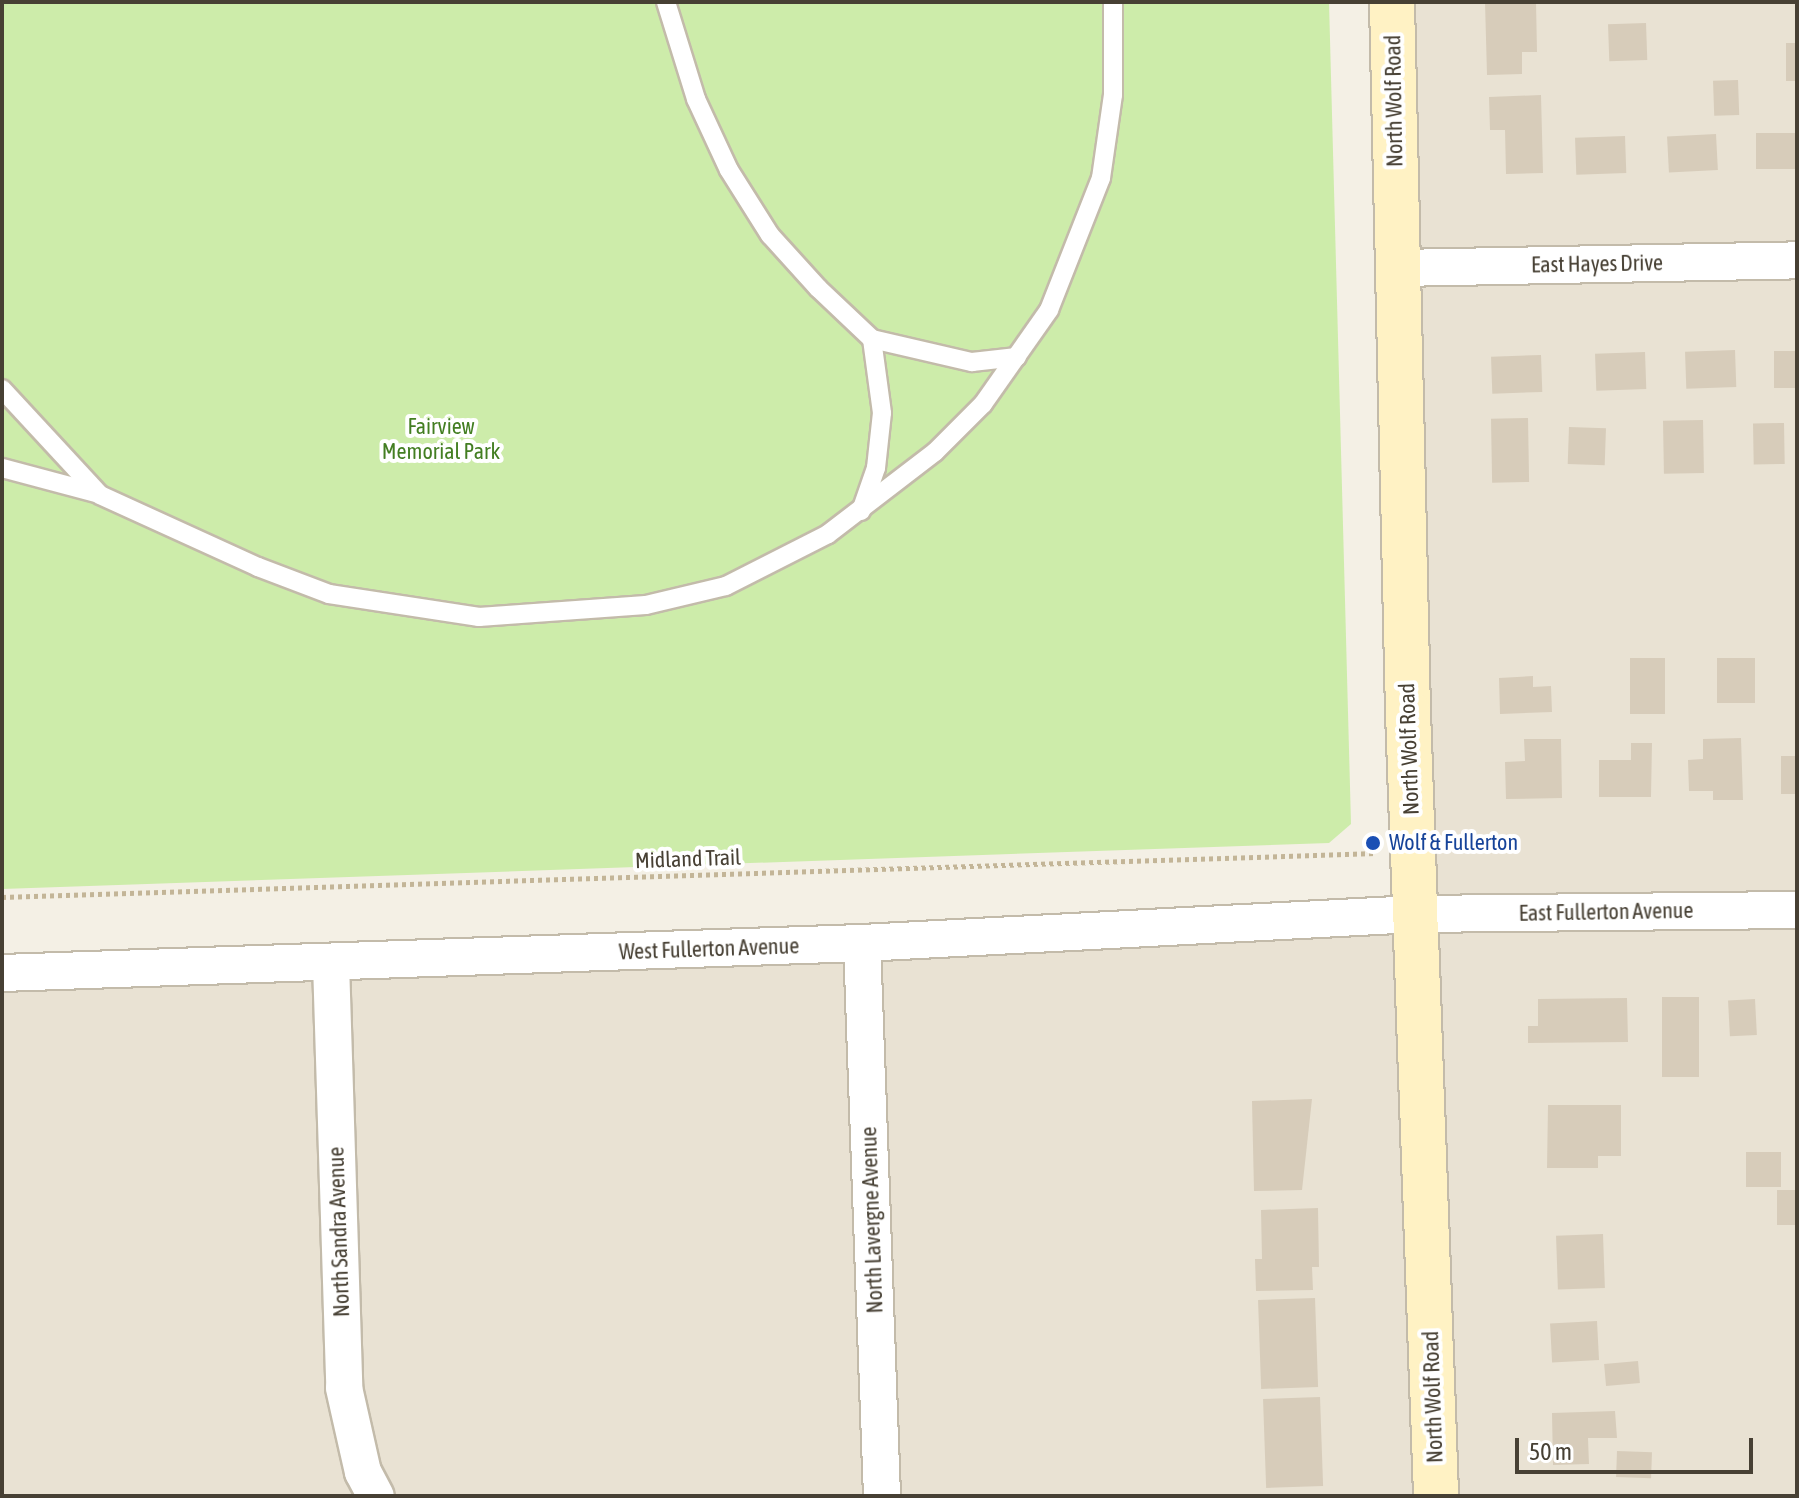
<!DOCTYPE html>
<html>
<head>
<meta charset="utf-8">
<style>
	body { margin:0 }
	#map { position:relative; width:1799px; height:1498px; overflow:hidden; background:#f4f0e5; font-family:"Asap Condensed",sans-serif }
	div>[style] { position:absolute }
	[style*='--x'] { left:calc(var(--x)*1px); top:calc(var(--y)*1px); width:calc(var(--w)*1px); rotate:calc(var(--a)*1deg) }
	.residential>* { inset:0; background:#e9e2d3 }
	.green>* { inset:0; background:#cdecaa }
	.building>* { inset:0; background:#d7ccba; transform-origin:0 0 }
	.path>* { height:5px; margin-top:-2.5px; transform-origin:0; background:repeating-linear-gradient(90deg,#c3b597 0 4px,transparent 0 8px) }
	.roads { filter:drop-shadow(2px 0 #c3bbaa) drop-shadow(-2px 0 #c3bbaa) drop-shadow(0 2px #c3bbaa) drop-shadow(0 -2px #c3bbaa) }
	.service>* { height:18px; margin:-9px; padding:0 9px; transform-origin:9px; border-radius:9px; background:#fff }
	.minor>* { height:36px; margin:-18px; padding:0 18px; transform-origin:18px; border-radius:18px; background:#fff }
	.secondary>* { height:44px; margin:-22px; padding:0 22px; transform-origin:22px; border-radius:22px; background:#fff2c4 }
	.dots>* { width:22px; height:22px; translate:-50% -50%; box-sizing:border-box; border:4px solid #fff; border-radius:50% }
	span { translate:-50% -50%; white-space:nowrap; text-align:center; line-height:1.15; -webkit-text-stroke:8px #fff; paint-order:stroke }
	.street-label { font-size:22px; color:#474034 }
	.park-label { font-size:22px; color:#437e22 }
	.transit-label { font-size:22px; color:#164399 }
	.left { translate:0 -50%; text-align:left }
	.frame { position:absolute; inset:0; border:4px solid #474034; pointer-events:none }
	.scale { position:absolute; left:1515px; top:1438px; width:238px; height:36px; box-sizing:border-box; border:4px solid #474034; border-top:0; padding-left:10px; font-size:24px; line-height:28px; white-space:nowrap; color:#474034; -webkit-text-stroke:6px #fff; paint-order:stroke }
</style>
</head>
<body>
<div id="map">
	<div class="residential">
		<div style="clip-path:polygon(1392px 2px,1797px 2px,1797px 1496px,2px 1496px,2px 973px,1415px 914px)"></div>
	</div>
	<div class="green">
		<div style="clip-path:polygon(2px 2px,1329px 2px,1351px 824px,1329px 843px,2px 889px)"></div>
	</div>
	<div class="building">
		<div style="clip-path:polygon(1485px 2px,1536px 2px,1537px 52px,1522px 52px,1522px 74px,1487px 75px)"></div>
		<div style="left:1646px;top:23px;width:37px;height:38px;rotate:88deg"></div>
		<div style="left:1797px;top:43px;width:38px;height:11px;rotate:90deg"></div>
		<div style="left:1738px;top:80px;width:35px;height:25px;rotate:88deg"></div>
		<div style="clip-path:polygon(1541px 95px,1543px 173px,1506px 174px,1505px 130px,1490px 130px,1489px 97px)"></div>
		<div style="left:1797px;top:133px;width:36px;height:41px;rotate:90deg"></div>
		<div style="left:1716px;top:134px;width:36px;height:49px;rotate:87deg"></div>
		<div style="left:1625px;top:136px;width:37px;height:50px;rotate:88deg"></div>
		<div style="left:1735px;top:350px;width:37px;height:50px;rotate:88deg"></div>
		<div style="left:1797px;top:351px;width:37px;height:23px;rotate:90deg"></div>
		<div style="left:1645px;top:352px;width:37px;height:50px;rotate:88deg"></div>
		<div style="left:1541px;top:355px;width:37px;height:50px;rotate:88deg"></div>
		<div style="left:1528px;top:418px;width:64px;height:37px;rotate:89deg"></div>
		<div style="left:1703px;top:420px;width:53px;height:40px;rotate:89deg"></div>
		<div style="left:1784px;top:423px;width:41px;height:31px;rotate:89deg"></div>
		<div style="left:1569px;top:427px;width:37px;height:37px;rotate:2deg"></div>
		<div style="left:1630px;top:658px;width:35px;height:56px"></div>
		<div style="left:1717px;top:658px;width:38px;height:45px"></div>
		<div style="clip-path:polygon(1533px 676px,1533px 687px,1551px 686px,1552px 712px,1500px 714px,1499px 678px)"></div>
		<div style="clip-path:polygon(1741px 738px,1743px 800px,1713px 800px,1713px 791px,1689px 791px,1688px 760px,1703px 759px,1703px 739px)"></div>
		<div style="clip-path:polygon(1524px 739px,1561px 739px,1562px 798px,1506px 799px,1505px 762px,1525px 761px)"></div>
		<div style="clip-path:polygon(1631px 743px,1652px 743px,1651px 797px,1599px 797px,1599px 760px,1631px 760px)"></div>
		<div style="left:1797px;top:756px;width:38px;height:16px;rotate:90deg"></div>
		<div style="left:1662px;top:997px;width:37px;height:80px"></div>
		<div style="clip-path:polygon(1627px 998px,1628px 1042px,1528px 1043px,1528px 1026px,1538px 1026px,1538px 999px)"></div>
		<div style="left:1755px;top:999px;width:36px;height:27px;rotate:87deg"></div>
		<div style="clip-path:polygon(1312px 1099px,1302px 1190px,1254px 1191px,1252px 1101px)"></div>
		<div style="clip-path:polygon(1548px 1105px,1621px 1105px,1621px 1156px,1598px 1156px,1598px 1168px,1547px 1168px)"></div>
		<div style="left:1746px;top:1152px;width:35px;height:35px"></div>
		<div style="left:1777px;top:1190px;width:20px;height:35px"></div>
		<div style="clip-path:polygon(1318px 1208px,1319px 1267px,1312px 1267px,1313px 1290px,1256px 1291px,1255px 1259px,1262px 1259px,1261px 1210px)"></div>
		<div style="left:1603px;top:1234px;width:54px;height:47px;rotate:88deg"></div>
		<div style="left:1315px;top:1298px;width:89px;height:57px;rotate:88deg"></div>
		<div style="left:1597px;top:1321px;width:39px;height:47px;rotate:87deg"></div>
		<div style="left:1638px;top:1361px;width:22px;height:34px;rotate:85deg"></div>
		<div style="left:1320px;top:1397px;width:89px;height:57px;rotate:88deg"></div>
		<div style="clip-path:polygon(1615px 1411px,1617px 1438px,1588px 1438px,1589px 1464px,1553px 1465px,1552px 1413px)"></div>
		<div style="left:1617px;top:1451px;width:35px;height:26px;rotate:2deg"></div>
	</div>
	<div class="path">
		<div style="--x:2;--y:897;--w:1375;--a:-1.83"></div>
	</div>
	<div class="roads">
		<div class="service">
			<div style="--x:666;--y:2;--w:102;--a:72.8"></div>
			<div style="--x:696;--y:99;--w:78;--a:65.1"></div>
			<div style="--x:729;--y:170;--w:77;--a:57.8"></div>
			<div style="--x:770;--y:235;--w:72;--a:47.8"></div>
			<div style="--x:818;--y:288;--w:74;--a:43.4"></div>
			<div style="--x:872;--y:339;--w:103;--a:13"></div>
			<div style="--x:972;--y:362;--w:45;--a:-6.3"></div>
			<div style="--x:2;--y:389;--w:144;--a:47.2"></div>
			<div style="--x:100;--y:495;--w:174;--a:24.5"></div>
			<div style="--x:258;--y:567;--w:76;--a:20.8"></div>
			<div style="--x:329;--y:594;--w:152;--a:8.7"></div>
			<div style="--x:479;--y:617;--w:167;--a:-4.1"></div>
			<div style="--x:646;--y:605;--w:82;--a:-13.4"></div>
			<div style="--x:726;--y:586;--w:114;--a:-27"></div>
			<div style="--x:828;--y:534;--w:135;--a:-37.5"></div>
			<div style="--x:935;--y:452;--w:68;--a:-45"></div>
			<div style="--x:983;--y:404;--w:115;--a:-54.9"></div>
			<div style="--x:1049;--y:310;--w:142;--a:-68.5"></div>
			<div style="--x:1101;--y:178;--w:84;--a:-81.8"></div>
			<div style="--x:1113;--y:95;--w:93;--a:-90"></div>
			<div style="--x:2;--y:468;--w:97;--a:14.9"></div>
			<div style="--x:861;--y:511;--w:46;--a:-70.8"></div>
			<div style="--x:876;--y:468;--w:55;--a:-83.8"></div>
			<div style="--x:882;--y:413;--w:75;--a:-97.7"></div>
		</div>
		<div class="minor">
			<div style="--x:1398;--y:268;--w:399;--a:-1.1"></div>
			<div style="--x:862;--y:943;--w:553;--a:87.93"></div>
			<div style="--x:331;--y:963;--w:425;--a:88.2"></div>
			<div style="--x:344;--y:1388;--w:86;--a:77.3"></div>
			<div style="--x:363;--y:1472;--w:27;--a:62"></div>
			<div style="--x:2;--y:973;--w:861;--a:-2"></div>
			<div style="--x:862;--y:943;--w:554;--a:-3"></div>
			<div style="--x:1415;--y:914;--w:382;--a:-0.6"></div>
		</div>
		<div class="secondary">
			<div style="--x:1392;--y:2;--w:710;--a:88.71"></div>
			<div style="--x:1408;--y:712;--w:784;--a:87.95"></div>
		</div>
	</div>
	<div class="dots">
		<div style="left:1373px;top:843px;background:#1a4fb4"></div>
	</div>
	<div class="street-label">
		<span style="left:1394px;top:101px;rotate:-91deg">North Wolf Road</span>
		<span style="left:1597px;top:264px;rotate:-1deg">East Hayes Drive</span>
		<span style="left:1409px;top:749px;rotate:-92deg">North Wolf Road</span>
		<span style="left:688px;top:859px;rotate:-2deg">Midland Trail</span>
		<span style="left:1606px;top:912px;rotate:-1deg">East Fullerton Avenue</span>
		<span style="left:709px;top:949px;rotate:-2deg">West Fullerton Avenue</span>
		<span style="left:872px;top:1220px;rotate:-92deg">North Lavergne Avenue</span>
		<span style="left:339px;top:1232px;rotate:-92deg">North Sandra Avenue</span>
		<span style="left:1433px;top:1397px;rotate:-92deg">North Wolf Road</span>
	</div>
	<div class="park-label">
		<span style="left:441px;top:439px">Fairview<br>Memorial Park</span>
	</div>
	<div class="transit-label">
		<span class="left" style="left:1389px;top:843px">Wolf &amp; Fullerton</span>
	</div>
	<div class="frame"></div>
	<div class="scale">50 m</div>
</div>
</body>
</html>
